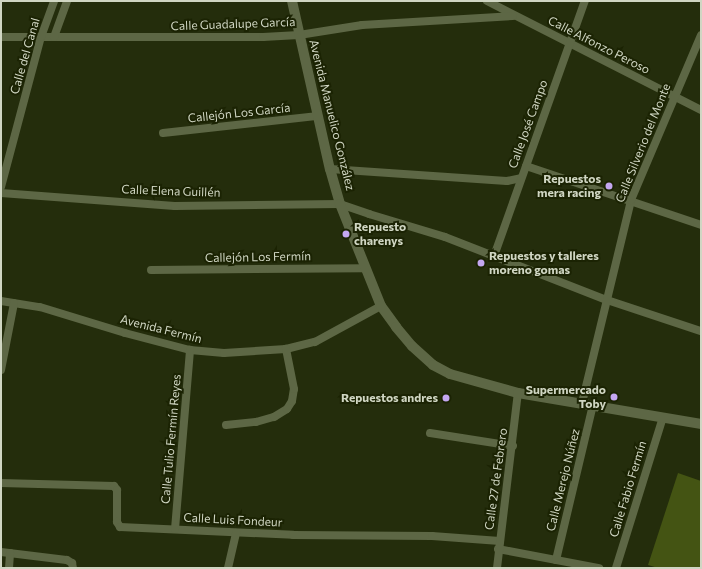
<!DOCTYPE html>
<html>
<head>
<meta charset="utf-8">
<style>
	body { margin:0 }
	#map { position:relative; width:702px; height:569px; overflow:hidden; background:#242d0c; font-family:Commissioner,sans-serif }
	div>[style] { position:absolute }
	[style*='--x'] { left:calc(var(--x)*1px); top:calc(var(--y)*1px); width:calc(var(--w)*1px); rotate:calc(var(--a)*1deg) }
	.green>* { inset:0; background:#445413 }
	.minor>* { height:8px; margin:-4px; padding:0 4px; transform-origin:4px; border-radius:4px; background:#5d6745 }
	.tertiary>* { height:10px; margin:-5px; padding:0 5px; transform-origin:5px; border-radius:5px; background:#5d6745 }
	.dots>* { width:11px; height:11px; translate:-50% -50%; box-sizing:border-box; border:2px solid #1b2303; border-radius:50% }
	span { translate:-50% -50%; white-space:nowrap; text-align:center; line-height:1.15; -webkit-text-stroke:4px #1b2303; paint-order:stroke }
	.street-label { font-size:12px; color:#d0d6c3 }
	.poi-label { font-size:12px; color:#d0d6c3; font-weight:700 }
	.right { translate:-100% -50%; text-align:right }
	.left { translate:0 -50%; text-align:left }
	.frame { position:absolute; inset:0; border:2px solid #d0d6c3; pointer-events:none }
</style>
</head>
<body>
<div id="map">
	<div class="green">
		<div style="clip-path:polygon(678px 473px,701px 481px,701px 568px,658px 568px,648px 565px)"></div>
	</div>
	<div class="minor">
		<div style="--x:487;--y:1;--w:240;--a:27"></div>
		<div style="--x:1;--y:37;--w:262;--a:0"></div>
		<div style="--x:263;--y:37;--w:36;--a:-3"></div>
		<div style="--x:299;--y:35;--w:64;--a:-9"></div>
		<div style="--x:362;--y:25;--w:151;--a:-3.4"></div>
		<div style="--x:54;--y:37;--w:38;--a:-70"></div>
		<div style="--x:163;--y:133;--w:156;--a:-6.3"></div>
		<div style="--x:526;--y:166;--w:185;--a:18.6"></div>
		<div style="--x:330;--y:169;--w:177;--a:3.9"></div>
		<div style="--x:507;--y:181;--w:14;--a:-12"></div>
		<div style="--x:1;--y:187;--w:155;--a:-75.1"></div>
		<div style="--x:41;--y:37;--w:38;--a:-70"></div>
		<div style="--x:1;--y:193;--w:174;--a:4.3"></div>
		<div style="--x:175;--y:206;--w:165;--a:-0.7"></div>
		<div style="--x:340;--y:204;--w:31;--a:19"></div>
		<div style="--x:369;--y:214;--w:79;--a:16.8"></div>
		<div style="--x:445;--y:237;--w:174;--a:21.3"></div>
		<div style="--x:607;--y:300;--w:99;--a:18.3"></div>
		<div style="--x:494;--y:256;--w:271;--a:-70.4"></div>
		<div style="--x:151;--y:270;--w:214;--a:-0.5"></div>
		<div style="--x:1;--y:301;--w:39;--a:9"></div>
		<div style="--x:40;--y:307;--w:89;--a:17"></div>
		<div style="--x:125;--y:333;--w:67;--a:14.7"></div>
		<div style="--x:190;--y:350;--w:34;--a:5"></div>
		<div style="--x:224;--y:353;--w:62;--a:-3.7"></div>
		<div style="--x:286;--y:349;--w:30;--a:-14"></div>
		<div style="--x:315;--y:342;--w:75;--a:-28.6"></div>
		<div style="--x:1;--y:370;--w:68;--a:-79"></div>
		<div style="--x:582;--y:403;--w:209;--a:-76.4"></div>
		<div style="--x:631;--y:200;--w:179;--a:-67"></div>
		<div style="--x:226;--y:425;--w:30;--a:-6"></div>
		<div style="--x:256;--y:422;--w:19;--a:-16"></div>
		<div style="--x:274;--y:417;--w:15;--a:-32"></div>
		<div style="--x:287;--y:409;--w:9;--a:-58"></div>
		<div style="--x:292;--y:401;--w:12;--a:-81"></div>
		<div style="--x:294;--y:389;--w:41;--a:-101.3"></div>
		<div style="--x:430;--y:433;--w:84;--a:8.9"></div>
		<div style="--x:1;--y:483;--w:113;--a:1.5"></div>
		<div style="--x:114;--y:486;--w:5;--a:53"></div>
		<div style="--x:117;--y:490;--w:32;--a:90"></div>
		<div style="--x:117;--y:522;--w:6;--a:59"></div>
		<div style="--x:120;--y:527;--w:173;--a:2.6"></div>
		<div style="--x:293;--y:535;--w:139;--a:0.4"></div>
		<div style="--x:432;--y:536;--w:68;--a:4.2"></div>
		<div style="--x:175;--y:529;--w:180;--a:-85.2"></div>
		<div style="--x:498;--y:549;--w:103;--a:10.7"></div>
		<div style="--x:1;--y:552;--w:66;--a:6.9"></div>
		<div style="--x:67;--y:560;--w:6;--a:31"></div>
		<div style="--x:72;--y:563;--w:5;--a:79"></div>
		<div style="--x:556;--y:560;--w:159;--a:-76.6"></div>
		<div style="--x:9;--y:568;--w:15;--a:-86"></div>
		<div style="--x:228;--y:568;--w:36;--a:-77"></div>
		<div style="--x:497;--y:568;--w:176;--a:-83.2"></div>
		<div style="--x:616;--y:568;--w:158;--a:-72.7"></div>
	</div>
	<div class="tertiary">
		<div style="--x:292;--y:1;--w:172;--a:77.3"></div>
		<div style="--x:330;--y:169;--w:36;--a:74"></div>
		<div style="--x:340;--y:204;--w:110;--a:68.1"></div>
		<div style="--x:381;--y:306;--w:26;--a:54"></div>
		<div style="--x:396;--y:327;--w:25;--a:50"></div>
		<div style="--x:412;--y:346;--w:28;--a:42"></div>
		<div style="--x:433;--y:365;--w:19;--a:28"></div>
		<div style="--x:450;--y:374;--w:71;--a:15.6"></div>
		<div style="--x:518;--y:393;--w:186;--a:9.6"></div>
	</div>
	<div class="dots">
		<div style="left:609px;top:186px;background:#c4a7f1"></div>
		<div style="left:346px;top:234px;background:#c4a7f1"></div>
		<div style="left:481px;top:263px;background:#c4a7f1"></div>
		<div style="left:614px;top:397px;background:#c4a7f1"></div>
		<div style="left:446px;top:398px;background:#c4a7f1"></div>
	</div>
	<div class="street-label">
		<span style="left:233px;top:24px;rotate:-2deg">Calle Guadalupe García</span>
		<span style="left:599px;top:45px;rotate:27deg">Calle Alfonzo Peroso</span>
		<span style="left:25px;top:56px;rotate:-74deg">Calle del Canal</span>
		<span style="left:239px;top:113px;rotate:-6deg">Callejón Los García</span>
		<span style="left:332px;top:115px;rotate:76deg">Avenida Manuelico González</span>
		<span style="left:528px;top:124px;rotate:-70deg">Calle José Campo</span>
		<span style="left:643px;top:143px;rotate:-68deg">Calle Silverio del Monte</span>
		<span style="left:171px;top:191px;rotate:2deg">Calle Elena Guillén</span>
		<span style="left:258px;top:257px;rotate:-1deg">Callejón Los Fermín</span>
		<span style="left:161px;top:329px;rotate:14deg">Avenida Fermín</span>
		<span style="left:171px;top:439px;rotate:-85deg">Calle Tulio Fermín Reyes</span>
		<span style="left:496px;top:479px;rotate:-82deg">Calle 27 de Febrero</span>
		<span style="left:563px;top:480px;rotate:-76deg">Calle Merejo Núñez</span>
		<span style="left:628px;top:489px;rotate:-73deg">Calle Fabio Fermín</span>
		<span style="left:233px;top:520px;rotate:3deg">Calle Luis Fondeur</span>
	</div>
	<div class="poi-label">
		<span class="right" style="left:601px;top:186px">Repuestos<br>mera racing</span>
		<span class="left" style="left:354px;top:234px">Repuesto<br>charenys</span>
		<span class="left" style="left:489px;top:263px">Repuestos y talleres<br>moreno gomas</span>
		<span class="right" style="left:606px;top:397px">Supermercado<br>Toby</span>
		<span class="right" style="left:438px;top:398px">Repuestos andres</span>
	</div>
	<div class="frame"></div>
</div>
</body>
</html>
